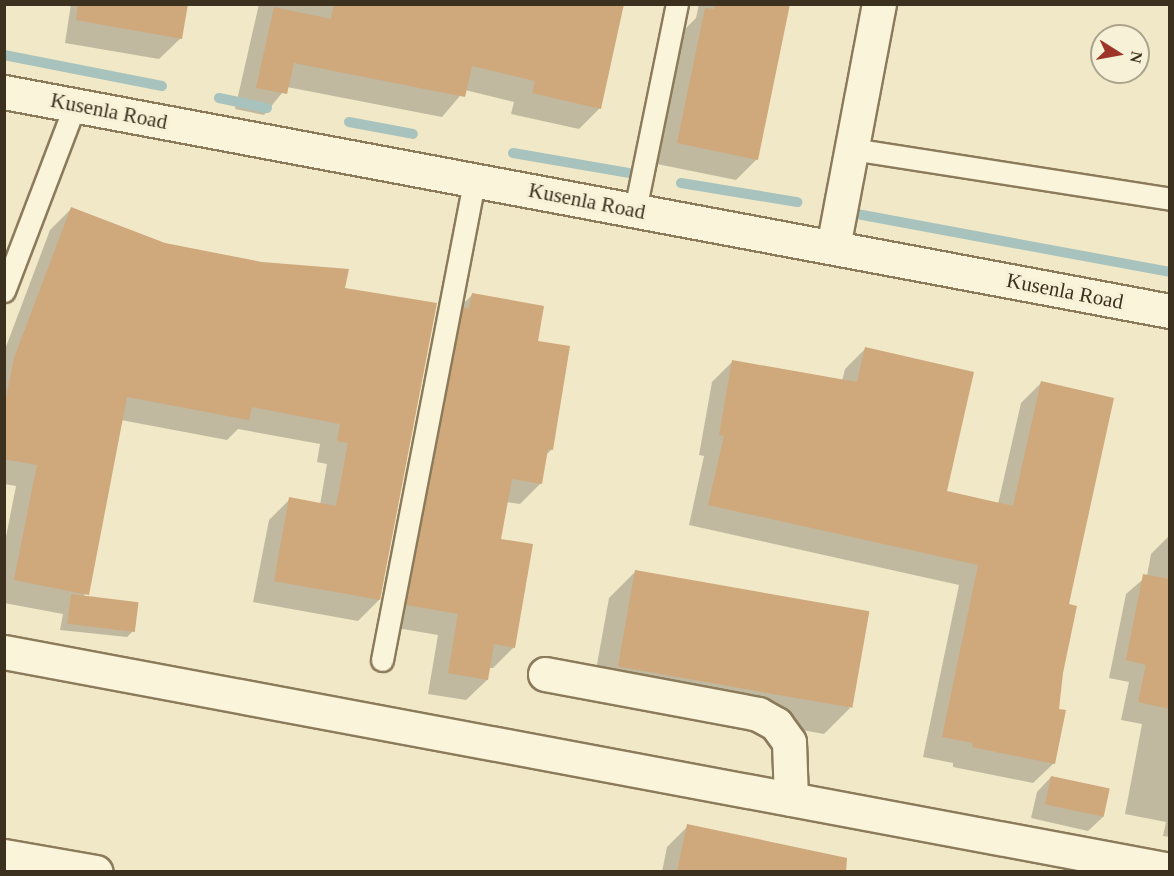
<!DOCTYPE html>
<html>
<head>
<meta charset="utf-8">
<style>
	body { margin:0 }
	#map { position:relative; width:1174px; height:876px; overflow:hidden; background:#f0e8c7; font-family:Georgia,serif }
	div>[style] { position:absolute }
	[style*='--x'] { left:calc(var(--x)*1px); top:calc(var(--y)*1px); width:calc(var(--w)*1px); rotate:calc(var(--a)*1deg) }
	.shadow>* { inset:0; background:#0003 }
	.stream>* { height:10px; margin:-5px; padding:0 5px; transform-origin:5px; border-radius:5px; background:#a8c3be }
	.building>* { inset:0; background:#cfa87c; transform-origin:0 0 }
	.roads { filter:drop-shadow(2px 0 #8c7b5b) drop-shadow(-2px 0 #8c7b5b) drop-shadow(0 2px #8c7b5b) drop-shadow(0 -2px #8c7b5b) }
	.service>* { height:21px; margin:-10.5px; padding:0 10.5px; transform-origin:10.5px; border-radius:10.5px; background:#faf4db }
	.minor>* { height:33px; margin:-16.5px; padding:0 16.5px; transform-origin:16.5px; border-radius:16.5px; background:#faf4db }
	.secondary>* { height:33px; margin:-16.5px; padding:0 16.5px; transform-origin:16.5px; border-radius:16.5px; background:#faf4db }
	span { translate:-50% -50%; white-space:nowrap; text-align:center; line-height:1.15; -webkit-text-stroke:6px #f7f1d7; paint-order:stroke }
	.street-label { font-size:21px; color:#3c301f }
	.frame { position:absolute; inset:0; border:6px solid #3c301f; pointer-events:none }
	.north { position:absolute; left:1090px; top:24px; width:60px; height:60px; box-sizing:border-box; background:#f7f1d7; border:2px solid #aca48d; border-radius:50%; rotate:101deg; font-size:16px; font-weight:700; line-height:24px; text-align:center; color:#3c301f }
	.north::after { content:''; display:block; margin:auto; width:21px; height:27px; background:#9d3629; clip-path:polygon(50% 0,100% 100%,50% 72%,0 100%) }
</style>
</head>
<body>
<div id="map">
	<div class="shadow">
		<div style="clip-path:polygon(71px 4px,186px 4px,181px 38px,159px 59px,65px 43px)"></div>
		<div style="clip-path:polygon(259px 4px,623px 4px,600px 108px,579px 129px,511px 114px,514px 102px,465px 90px,442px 117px,287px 87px,264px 115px,235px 109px)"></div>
		<div style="clip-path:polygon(699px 4px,788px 4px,757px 159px,736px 180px,657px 164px,684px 30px,696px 18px)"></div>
		<div style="clip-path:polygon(71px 209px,164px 245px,343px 289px,379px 600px,358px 621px,253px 602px,269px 520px,290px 499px,320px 505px,327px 464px,317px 462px,320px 444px,238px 429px,227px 440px,121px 420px,84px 597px,134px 630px,127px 637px,60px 630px,63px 614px,4px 603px,4px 547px,16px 486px,4px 484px,4px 352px,50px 230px)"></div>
		<div style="clip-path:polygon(472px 295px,536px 342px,552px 449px,545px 456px,541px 483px,520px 504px,506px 502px,500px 540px,514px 647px,493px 668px,489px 668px,487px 680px,466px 700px,428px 694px,438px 635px,385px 626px,451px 316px)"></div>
		<div style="clip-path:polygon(865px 349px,945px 492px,998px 504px,1021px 403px,1041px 383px,1067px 605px,1054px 763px,1033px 783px,953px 767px,953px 763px,923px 757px,959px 585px,689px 525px,704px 456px,699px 455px,712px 382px,732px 362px,842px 381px,845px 369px)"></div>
		<div style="clip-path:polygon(1169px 536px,1170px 536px,1170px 837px,1163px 836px,1166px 822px,1125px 814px,1142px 724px,1121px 720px,1129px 682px,1109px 678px,1126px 594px,1147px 576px,1151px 554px)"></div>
		<div style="clip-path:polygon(635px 572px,850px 708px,824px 734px,592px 692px,609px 598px)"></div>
		<div style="clip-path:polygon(1051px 777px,1109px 790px,1103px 817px,1088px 831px,1031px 818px,1037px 792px)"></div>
		<div style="clip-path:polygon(688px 826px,803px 872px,662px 872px,667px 847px)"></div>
	</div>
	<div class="stream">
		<div style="--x:4;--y:55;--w:161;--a:11.1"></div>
		<div style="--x:219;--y:98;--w:49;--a:11.8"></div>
		<div style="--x:349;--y:122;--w:65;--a:10.6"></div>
		<div style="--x:513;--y:153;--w:123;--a:9.8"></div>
		<div style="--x:681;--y:183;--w:118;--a:9.3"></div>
		<div style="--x:857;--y:214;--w:318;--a:10.5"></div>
	</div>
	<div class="building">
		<div style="clip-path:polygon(78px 4px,188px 4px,182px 39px,76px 20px)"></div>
		<div style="clip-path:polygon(334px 4px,624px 4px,601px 109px,532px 93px,535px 81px,472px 66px,465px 97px,294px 63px,287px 94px,256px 88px,274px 7px,331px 19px)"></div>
		<div style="clip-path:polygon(715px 4px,790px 4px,758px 160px,677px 143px,705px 8px,714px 9px)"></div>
		<div style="clip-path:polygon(71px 207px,165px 243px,262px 262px,349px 269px,345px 288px,437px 303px,380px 600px,274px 581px,289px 497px,336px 506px,348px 443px,337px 441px,340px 424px,252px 407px,249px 420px,127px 397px,89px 595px,14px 580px,37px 465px,4px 459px,4px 408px,14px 358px)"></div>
		<div style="clip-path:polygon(472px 293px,544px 306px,538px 341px,570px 346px,553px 450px,548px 449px,542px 484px,512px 479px,501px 539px,533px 544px,515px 648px,494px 644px,488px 680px,448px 673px,458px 614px,406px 605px,463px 307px,469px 309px)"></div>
		<div style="clip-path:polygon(865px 347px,974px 372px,947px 491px,1013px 506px,1041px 381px,1114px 398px,1069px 604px,1077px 606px,1063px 673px,1059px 709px,1066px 710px,1055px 764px,972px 747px,973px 743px,942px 737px,978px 565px,708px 505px,724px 436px,719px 435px,732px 360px,857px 382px)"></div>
		<div style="left:635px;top:570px;width:238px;height:98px;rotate:10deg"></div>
		<div style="clip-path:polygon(1143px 574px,1170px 579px,1170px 709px,1138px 702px,1146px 665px,1126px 660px)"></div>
		<div style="left:71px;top:594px;width:68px;height:30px;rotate:7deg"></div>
		<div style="left:1051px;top:776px;width:60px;height:29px;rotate:12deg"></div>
		<div style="clip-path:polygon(687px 824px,847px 858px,846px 872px,677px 872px)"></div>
	</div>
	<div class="roads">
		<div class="service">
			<div style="--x:852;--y:149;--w:322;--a:8.9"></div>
			<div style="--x:635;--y:210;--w:210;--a:-78.5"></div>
			<div style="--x:4;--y:291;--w:199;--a:-69.1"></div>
			<div style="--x:382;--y:660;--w:489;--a:-79.1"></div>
		</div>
		<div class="minor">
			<div style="--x:833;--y:247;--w:247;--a:-79.3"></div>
			<div style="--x:4;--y:652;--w:1186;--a:10.59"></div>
			<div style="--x:545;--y:674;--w:217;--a:10.6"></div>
			<div style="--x:758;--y:714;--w:21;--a:29"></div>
			<div style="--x:776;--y:724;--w:22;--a:54"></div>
			<div style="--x:789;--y:742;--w:57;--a:88"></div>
			<div style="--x:4;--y:856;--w:93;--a:9.9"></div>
		</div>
		<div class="secondary">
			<div style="--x:4;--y:92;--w:1186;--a:10.64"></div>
		</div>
	</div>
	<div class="street-label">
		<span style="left:109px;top:111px;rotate:11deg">Kusenla Road</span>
		<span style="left:587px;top:201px;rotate:11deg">Kusenla Road</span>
		<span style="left:1065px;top:291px;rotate:11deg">Kusenla Road</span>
	</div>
	<div class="frame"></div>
	<div class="north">N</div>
</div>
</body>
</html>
